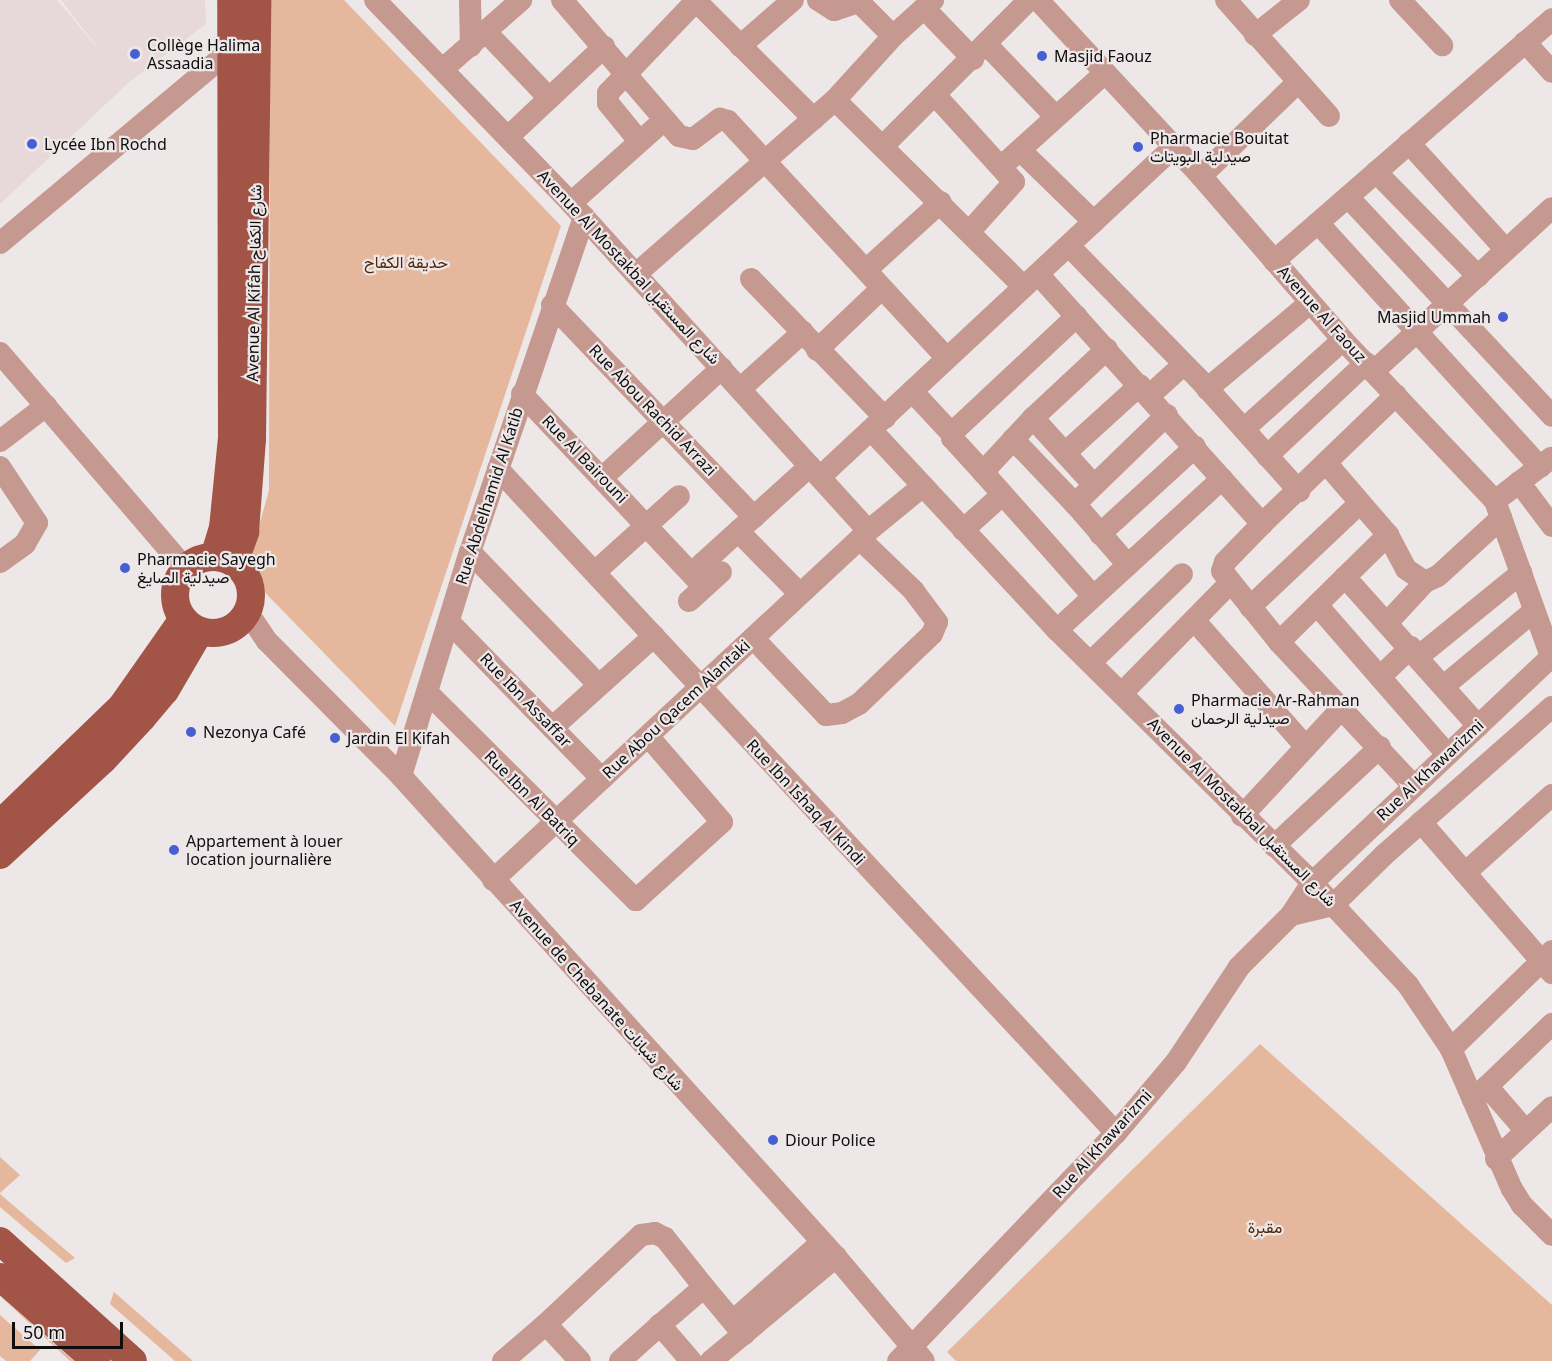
<!DOCTYPE html>
<html>
<head>
<meta charset="utf-8">
<style>
	body { margin:0 }
	#map { position:relative; width:1552px; height:1361px; overflow:hidden; background:#ede7e8; font-family:"Noto Sans",Vazirmatn,sans-serif }
	div>[style] { position:absolute }
	[style*='--x'] { left:calc(var(--x)*1px); top:calc(var(--y)*1px); width:calc(var(--w)*1px); rotate:calc(var(--a)*1deg) }
	.built>* { inset:0; background:#e7d9da }
	.green>* { inset:0; background:#e5b79d }
	.minor>* { height:22px; margin:-11px; padding:0 11px; transform-origin:11px; border-radius:11px; background:#c69990 }
	.major>* { height:28px; margin:-14px; padding:0 14px; transform-origin:14px; border-radius:14px; background:#a25446 }
	.major>.ring { margin:-14px; padding:0; box-sizing:content-box; background:none; border:28px solid #a25446; border-radius:50% }
	.dots>* { width:16px; height:16px; translate:-50% -50%; box-sizing:border-box; border:3px solid #ede7e8; border-radius:50% }
	span { translate:-50% -50%; white-space:nowrap; text-align:center; line-height:1.15; -webkit-text-stroke:4.5px #ede7e8; paint-order:stroke }
	.poi-label { font-size:16px; color:#0f0d0e }
	.left { translate:0 -50%; text-align:left }
	.right { translate:-100% -50%; text-align:right }
	.park-label { font-size:16px; color:#512607 }
	.street-label { font-size:16px; color:#0f0d0e }
	.scale { position:absolute; left:12px; top:1322px; width:111px; height:27px; box-sizing:border-box; border:3px solid #0f0d0e; border-top:0; padding-left:8px; font-size:18px; line-height:21px; white-space:nowrap; color:#0f0d0e; -webkit-text-stroke:4px #ede7e8; paint-order:stroke }
</style>
</head>
<body>
<div id="map">
	<div class="built">
		<div style="clip-path:polygon(0 0,57px 0,105px 57px,61px 0,205px 0,206px 24px,128px 83px,0 204px)"></div>
	</div>
	<div class="green">
		<div style="clip-path:polygon(270px 0,344px 0,561px 226px,395px 726px,246px 573px,269px 490px)"></div>
		<div style="clip-path:polygon(1260px 1044px,1552px 1305px,1552px 1361px,956px 1361px,947px 1352px)"></div>
		<div style="clip-path:polygon(0 1157px,20px 1175px,0 1193px)"></div>
		<div style="clip-path:polygon(0 1194px,75px 1258px,66px 1263px,0 1207px)"></div>
		<div style="clip-path:polygon(114px 1291px,114px 1292px,193px 1361px,175px 1361px,110px 1304px)"></div>
		<div style="clip-path:polygon(0 1296px,74px 1361px,70px 1361px)"></div>
		<div style="clip-path:polygon(0 1315px,40px 1350px,30px 1361px,6px 1361px,0 1356px)"></div>
	</div>
	<div class="minor">
		<div style="--x:375;--y:0;--w:282;--a:46"></div>
		<div style="--x:571;--y:203;--w:442;--a:47.8"></div>
		<div style="--x:470;--y:0;--w:46;--a:88.8"></div>
		<div style="--x:562;--y:0;--w:179;--a:49.3"></div>
		<div style="--x:679;--y:136;--w:14;--a:12"></div>
		<div style="--x:693;--y:139;--w:34;--a:-37"></div>
		<div style="--x:720;--y:119;--w:8;--a:14"></div>
		<div style="--x:728;--y:121;--w:321;--a:47.3"></div>
		<div style="--x:695;--y:0;--w:168;--a:45"></div>
		<div style="--x:818;--y:0;--w:19;--a:32"></div>
		<div style="--x:834;--y:10;--w:26;--a:-18"></div>
		<div style="--x:859;--y:2;--w:48;--a:45"></div>
		<div style="--x:1038;--y:0;--w:240;--a:47.2"></div>
		<div style="--x:1201;--y:176;--w:217;--a:49.1"></div>
		<div style="--x:1343;--y:340;--w:221;--a:46.6"></div>
		<div style="--x:1495;--y:501;--w:168;--a:70.2"></div>
		<div style="--x:1226;--y:0;--w:155;--a:48.4"></div>
		<div style="--x:1400;--y:0;--w:62;--a:47"></div>
		<div style="--x:924;--y:8;--w:71;--a:46.1"></div>
		<div style="--x:487;--y:33;--w:90;--a:46.4"></div>
		<div style="--x:1255;--y:35;--w:56;--a:-38.5"></div>
		<div style="--x:1525;--y:42;--w:40;--a:48"></div>
		<div style="--x:986;--y:44;--w:101;--a:46.2"></div>
		<div style="--x:740;--y:46;--w:70;--a:-41"></div>
		<div style="--x:444;--y:68;--w:103;--a:-41.4"></div>
		<div style="--x:936;--y:96;--w:116;--a:47.8"></div>
		<div style="--x:1014;--y:182;--w:67;--a:132"></div>
		<div style="--x:835;--y:100;--w:264;--a:44.7"></div>
		<div style="--x:508;--y:137;--w:132;--a:-43.2"></div>
		<div style="--x:639;--y:141;--w:49;--a:-129.2"></div>
		<div style="--x:608;--y:103;--w:10;--a:-90"></div>
		<div style="--x:608;--y:93;--w:127;--a:-46.3"></div>
		<div style="--x:1409;--y:143;--w:144;--a:47.8"></div>
		<div style="--x:883;--y:146;--w:206;--a:-45"></div>
		<div style="--x:1020;--y:150;--w:103;--a:44.2"></div>
		<div style="--x:1002;--y:166;--w:139;--a:-42.1"></div>
		<div style="--x:1376;--y:172;--w:146;--a:45.6"></div>
		<div style="--x:1201;--y:176;--w:134;--a:-44.1"></div>
		<div style="--x:1348;--y:197;--w:299;--a:47"></div>
		<div style="--x:571;--y:203;--w:125;--a:-41.7"></div>
		<div style="--x:1318;--y:223;--w:330;--a:47.7"></div>
		<div style="--x:0;--y:243;--w:301;--a:-39.9"></div>
		<div style="--x:1069;--y:246;--w:185;--a:45.7"></div>
		<div style="--x:1198;--y:378;--w:152;--a:48.2"></div>
		<div style="--x:1274;--y:261;--w:369;--a:-41"></div>
		<div style="--x:866;--y:270;--w:101;--a:-42.2"></div>
		<div style="--x:636;--y:274;--w:264;--a:-41.2"></div>
		<div style="--x:835;--y:100;--w:86;--a:-47.8"></div>
		<div style="--x:893;--y:36;--w:54;--a:-42"></div>
		<div style="--x:1038;--y:274;--w:336;--a:48.1"></div>
		<div style="--x:751;--y:279;--w:193;--a:46"></div>
		<div style="--x:552;--y:305;--w:293;--a:46.4"></div>
		<div style="--x:817;--y:350;--w:87;--a:-43.6"></div>
		<div style="--x:0;--y:353;--w:285;--a:49.3"></div>
		<div style="--x:1374;--y:371;--w:241;--a:-42.5"></div>
		<div style="--x:740;--y:389;--w:85;--a:-42.1"></div>
		<div style="--x:1207;--y:389;--w:134;--a:-39.9"></div>
		<div style="--x:912;--y:391;--w:59;--a:47.1"></div>
		<div style="--x:522;--y:394;--w:265;--a:46.7"></div>
		<div style="--x:1150;--y:395;--w:43;--a:-42.2"></div>
		<div style="--x:1396;--y:395;--w:186;--a:136.1"></div>
		<div style="--x:1262;--y:524;--w:53;--a:134.2"></div>
		<div style="--x:1225;--y:562;--w:9;--a:108"></div>
		<div style="--x:1222;--y:571;--w:91;--a:51.2"></div>
		<div style="--x:1279;--y:642;--w:195;--a:46.9"></div>
		<div style="--x:1033;--y:418;--w:88;--a:47.8"></div>
		<div style="--x:1244;--y:429;--w:133;--a:-42"></div>
		<div style="--x:872;--y:431;--w:272;--a:47.1"></div>
		<div style="--x:1057;--y:630;--w:350;--a:44.7"></div>
		<div style="--x:1306;--y:876;--w:149;--a:46.9"></div>
		<div style="--x:1408;--y:985;--w:77;--a:56.1"></div>
		<div style="--x:1451;--y:1049;--w:153;--a:66.5"></div>
		<div style="--x:1512;--y:1189;--w:19;--a:58"></div>
		<div style="--x:1522;--y:1205;--w:42;--a:45"></div>
		<div style="--x:1013;--y:439;--w:90;--a:46.4"></div>
		<div style="--x:0;--y:441;--w:58;--a:-37.3"></div>
		<div style="--x:1065;--y:453;--w:101;--a:-42.2"></div>
		<div style="--x:1267;--y:456;--w:136;--a:-43.2"></div>
		<div style="--x:1327;--y:464;--w:94;--a:49.3"></div>
		<div style="--x:1388;--y:535;--w:38;--a:62"></div>
		<div style="--x:1406;--y:569;--w:23;--a:34"></div>
		<div style="--x:1425;--y:582;--w:14;--a:-25"></div>
		<div style="--x:1438;--y:576;--w:86;--a:-42.6"></div>
		<div style="--x:0;--y:467;--w:67;--a:56.5"></div>
		<div style="--x:37;--y:523;--w:24;--a:120"></div>
		<div style="--x:25;--y:544;--w:31;--a:144"></div>
		<div style="--x:498;--y:469;--w:907;--a:47.05"></div>
		<div style="--x:983;--y:472;--w:46;--a:-132.4"></div>
		<div style="--x:952;--y:438;--w:7;--a:-74"></div>
		<div style="--x:954;--y:431;--w:168;--a:-43.1"></div>
		<div style="--x:603;--y:477;--w:161;--a:-42.5"></div>
		<div style="--x:820;--y:477;--w:484;--a:-43"></div>
		<div style="--x:1519;--y:482;--w:55;--a:53.1"></div>
		<div style="--x:1495;--y:501;--w:71;--a:-37.5"></div>
		<div style="--x:963;--y:530;--w:52;--a:-41.9"></div>
		<div style="--x:738;--y:531;--w:88;--a:45.5"></div>
		<div style="--x:1100;--y:534;--w:129;--a:-42.5"></div>
		<div style="--x:470;--y:552;--w:185;--a:45.9"></div>
		<div style="--x:1128;--y:565;--w:81;--a:-131"></div>
		<div style="--x:1075;--y:504;--w:128;--a:-44.1"></div>
		<div style="--x:595;--y:572;--w:113;--a:-42.1"></div>
		<div style="--x:692;--y:573;--w:159;--a:-42.2"></div>
		<div style="--x:1345;--y:577;--w:200;--a:48.2"></div>
		<div style="--x:1093;--y:596;--w:166;--a:-131.6"></div>
		<div style="--x:983;--y:472;--w:74;--a:-47.2"></div>
		<div style="--x:1033;--y:418;--w:101;--a:-43"></div>
		<div style="--x:689;--y:601;--w:43;--a:-42.2"></div>
		<div style="--x:1317;--y:605;--w:198;--a:48.9"></div>
		<div style="--x:1250;--y:607;--w:151;--a:-43.4"></div>
		<div style="--x:248;--y:613;--w:34;--a:56"></div>
		<div style="--x:267;--y:641;--w:190;--a:45.2"></div>
		<div style="--x:401;--y:776;--w:649;--a:47.87"></div>
		<div style="--x:836;--y:1257;--w:136;--a:49.8"></div>
		<div style="--x:1194;--y:620;--w:169;--a:48.6"></div>
		<div style="--x:449;--y:622;--w:219;--a:45.7"></div>
		<div style="--x:1388;--y:622;--w:54;--a:-47.2"></div>
		<div style="--x:1057;--y:630;--w:224;--a:-42.5"></div>
		<div style="--x:753;--y:638;--w:106;--a:46.5"></div>
		<div style="--x:826;--y:715;--w:16;--a:-7"></div>
		<div style="--x:842;--y:713;--w:19;--a:-28"></div>
		<div style="--x:859;--y:704;--w:101;--a:-43.8"></div>
		<div style="--x:932;--y:634;--w:13;--a:-67"></div>
		<div style="--x:937;--y:622;--w:39;--a:-127"></div>
		<div style="--x:914;--y:591;--w:75;--a:-136.1"></div>
		<div style="--x:1279;--y:642;--w:153;--a:-44.5"></div>
		<div style="--x:1419;--y:656;--w:132;--a:-39.1"></div>
		<div style="--x:1092;--y:661;--w:125;--a:-44"></div>
		<div style="--x:1380;--y:677;--w:43;--a:-44.1"></div>
		<div style="--x:1444;--y:686;--w:117;--a:-39.8"></div>
		<div style="--x:1123;--y:692;--w:151;--a:-45.5"></div>
		<div style="--x:429;--y:694;--w:292;--a:44.9"></div>
		<div style="--x:636;--y:900;--w:116;--a:-42.2"></div>
		<div style="--x:722;--y:822;--w:113;--a:-130.7"></div>
		<div style="--x:553;--y:727;--w:136;--a:-42"></div>
		<div style="--x:401;--y:776;--w:234;--a:-72.9"></div>
		<div style="--x:470;--y:552;--w:354;--a:-71.2"></div>
		<div style="--x:1242;--y:816;--w:149;--a:-47.2"></div>
		<div style="--x:1421;--y:822;--w:200;--a:49.1"></div>
		<div style="--x:1274;--y:846;--w:145;--a:-43"></div>
		<div style="--x:1465;--y:873;--w:117;--a:-41.9"></div>
		<div style="--x:493;--y:880;--w:512;--a:-42.94"></div>
		<div style="--x:868;--y:531;--w:71;--a:-39.3"></div>
		<div style="--x:1291;--y:915;--w:43;--a:-13.4"></div>
		<div style="--x:1333;--y:905;--w:71;--a:-44.4"></div>
		<div style="--x:1384;--y:855;--w:224;--a:-41.4"></div>
		<div style="--x:1451;--y:1049;--w:141;--a:-44.1"></div>
		<div style="--x:1487;--y:1086;--w:58;--a:49.2"></div>
		<div style="--x:1473;--y:1100;--w:110;--a:-43.9"></div>
		<div style="--x:1496;--y:1159;--w:76;--a:-42.9"></div>
		<div style="--x:733;--y:1321;--w:119;--a:-41.6"></div>
		<div style="--x:503;--y:1361;--w:57;--a:-40.7"></div>
		<div style="--x:580;--y:1361;--w:50;--a:-132.6"></div>
		<div style="--x:546;--y:1324;--w:130;--a:-43.1"></div>
		<div style="--x:641;--y:1235;--w:14;--a:-8"></div>
		<div style="--x:655;--y:1233;--w:11;--a:27"></div>
		<div style="--x:665;--y:1238;--w:63;--a:51.5"></div>
		<div style="--x:620;--y:1361;--w:54;--a:-42"></div>
		<div style="--x:691;--y:1361;--w:48;--a:-130.7"></div>
		<div style="--x:660;--y:1325;--w:58;--a:-40.8"></div>
		<div style="--x:704;--y:1287;--w:62;--a:50.2"></div>
		<div style="--x:711;--y:1361;--w:163;--a:-39.8"></div>
		<div style="--x:898;--y:1361;--w:315;--a:-46.3"></div>
		<div style="--x:1116;--y:1133;--w:93;--a:-49.8"></div>
		<div style="--x:1176;--y:1062;--w:114;--a:-56.4"></div>
		<div style="--x:1239;--y:967;--w:74;--a:-45"></div>
		<div style="--x:1291;--y:915;--w:38;--a:-57"></div>
		<div style="--x:1312;--y:883;--w:329;--a:-43.4"></div>
	</div>
	<div class="major">
		<div class="ring" style="left:175px;top:557px;width:48px;height:48px"></div>
		<div style="--x:214;--y:557;--w:30;--a:-73"></div>
		<div style="--x:223;--y:528;--w:90;--a:-84.3"></div>
		<div style="--x:232;--y:438;--w:438;--a:-90.1"></div>
		<div style="--x:234;--y:563;--w:33;--a:-70"></div>
		<div style="--x:245;--y:532;--w:93;--a:-85.7"></div>
		<div style="--x:252;--y:439;--w:439;--a:-89.3"></div>
		<div style="--x:0;--y:824;--w:170;--a:-44"></div>
		<div style="--x:122;--y:706;--w:106;--a:-55"></div>
		<div style="--x:0;--y:855;--w:140;--a:-42.7"></div>
		<div style="--x:103;--y:760;--w:57;--a:-47.1"></div>
		<div style="--x:142;--y:718;--w:35;--a:-50"></div>
		<div style="--x:165;--y:691;--w:69;--a:-59.7"></div>
		<div style="--x:0;--y:1241;--w:179;--a:42.1"></div>
		<div style="--x:0;--y:1277;--w:128;--a:41.2"></div>
	</div>
	<div class="dots">
		<div style="left:135px;top:54px;background:#475fd3"></div>
		<div style="left:1042px;top:56px;background:#475fd3"></div>
		<div style="left:32px;top:144px;background:#475fd3"></div>
		<div style="left:1138px;top:147px;background:#475fd3"></div>
		<div style="left:1503px;top:317px;background:#475fd3"></div>
		<div style="left:125px;top:568px;background:#475fd3"></div>
		<div style="left:1179px;top:709px;background:#475fd3"></div>
		<div style="left:191px;top:732px;background:#475fd3"></div>
		<div style="left:335px;top:738px;background:#475fd3"></div>
		<div style="left:174px;top:850px;background:#475fd3"></div>
		<div style="left:773px;top:1140px;background:#475fd3"></div>
	</div>
	<div class="poi-label">
		<span class="left" style="left:147px;top:54px">Collège Halima<br>Assaadia</span>
		<span class="left" style="left:1054px;top:56px">Masjid Faouz</span>
		<span class="left" style="left:1150px;top:147px">Pharmacie Bouitat<br>صيدلية البويتات</span>
		<span class="left" style="left:44px;top:144px">Lycée Ibn Rochd</span>
		<span class="right" style="left:1491px;top:317px">Masjid Ummah</span>
		<span class="left" style="left:137px;top:568px">Pharmacie Sayegh<br>صيدلية الصايغ</span>
		<span class="left" style="left:1191px;top:709px">Pharmacie Ar-Rahman<br>صيدلية الرحمان</span>
		<span class="left" style="left:203px;top:732px">Nezonya Café</span>
		<span class="left" style="left:347px;top:738px">Jardin El Kifah</span>
		<span class="left" style="left:186px;top:850px">Appartement à louer<br>location journalière</span>
		<span class="left" style="left:785px;top:1140px">Diour Police</span>
	</div>
	<div class="park-label">
		<span style="left:406px;top:262px">حديقة الكفاح</span>
		<span style="left:1265px;top:1227px">مقبرة</span>
	</div>
	<div class="street-label">
		<span style="left:629px;top:267px;rotate:47deg">Avenue Al Mostakbal شارع المستقبل</span>
		<span style="left:254px;top:283px;rotate:-89deg">Avenue Al Kifah شارع الكفاح</span>
		<span style="left:1322px;top:314px;rotate:48deg">Avenue Al Faouz</span>
		<span style="left:653px;top:410px;rotate:46deg">Rue Abou Rachid Arrazi</span>
		<span style="left:585px;top:459px;rotate:46deg">Rue Al Bairouni</span>
		<span style="left:489px;top:496px;rotate:-72deg">Rue Abdelhamid Al Katib</span>
		<span style="left:526px;top:700px;rotate:46deg">Rue Ibn Assaffar</span>
		<span style="left:676px;top:709px;rotate:-43deg">Rue Abou Qacem Alantaki</span>
		<span style="left:1430px;top:770px;rotate:-43deg">Rue Al Khawarizmi</span>
		<span style="left:532px;top:798px;rotate:45deg">Rue Ibn Al Batriq</span>
		<span style="left:806px;top:802px;rotate:47deg">Rue Ibn Ishaq Al Kindi</span>
		<span style="left:1242px;top:812px;rotate:45deg">Avenue Al Mostakbal شارع المستقبل</span>
		<span style="left:597px;top:995px;rotate:48deg">Avenue de Chebanate شارع شبانات</span>
		<span style="left:1102px;top:1144px;rotate:-48deg">Rue Al Khawarizmi</span>
	</div>
	<div class="scale">50 m</div>
</div>
</body>
</html>
